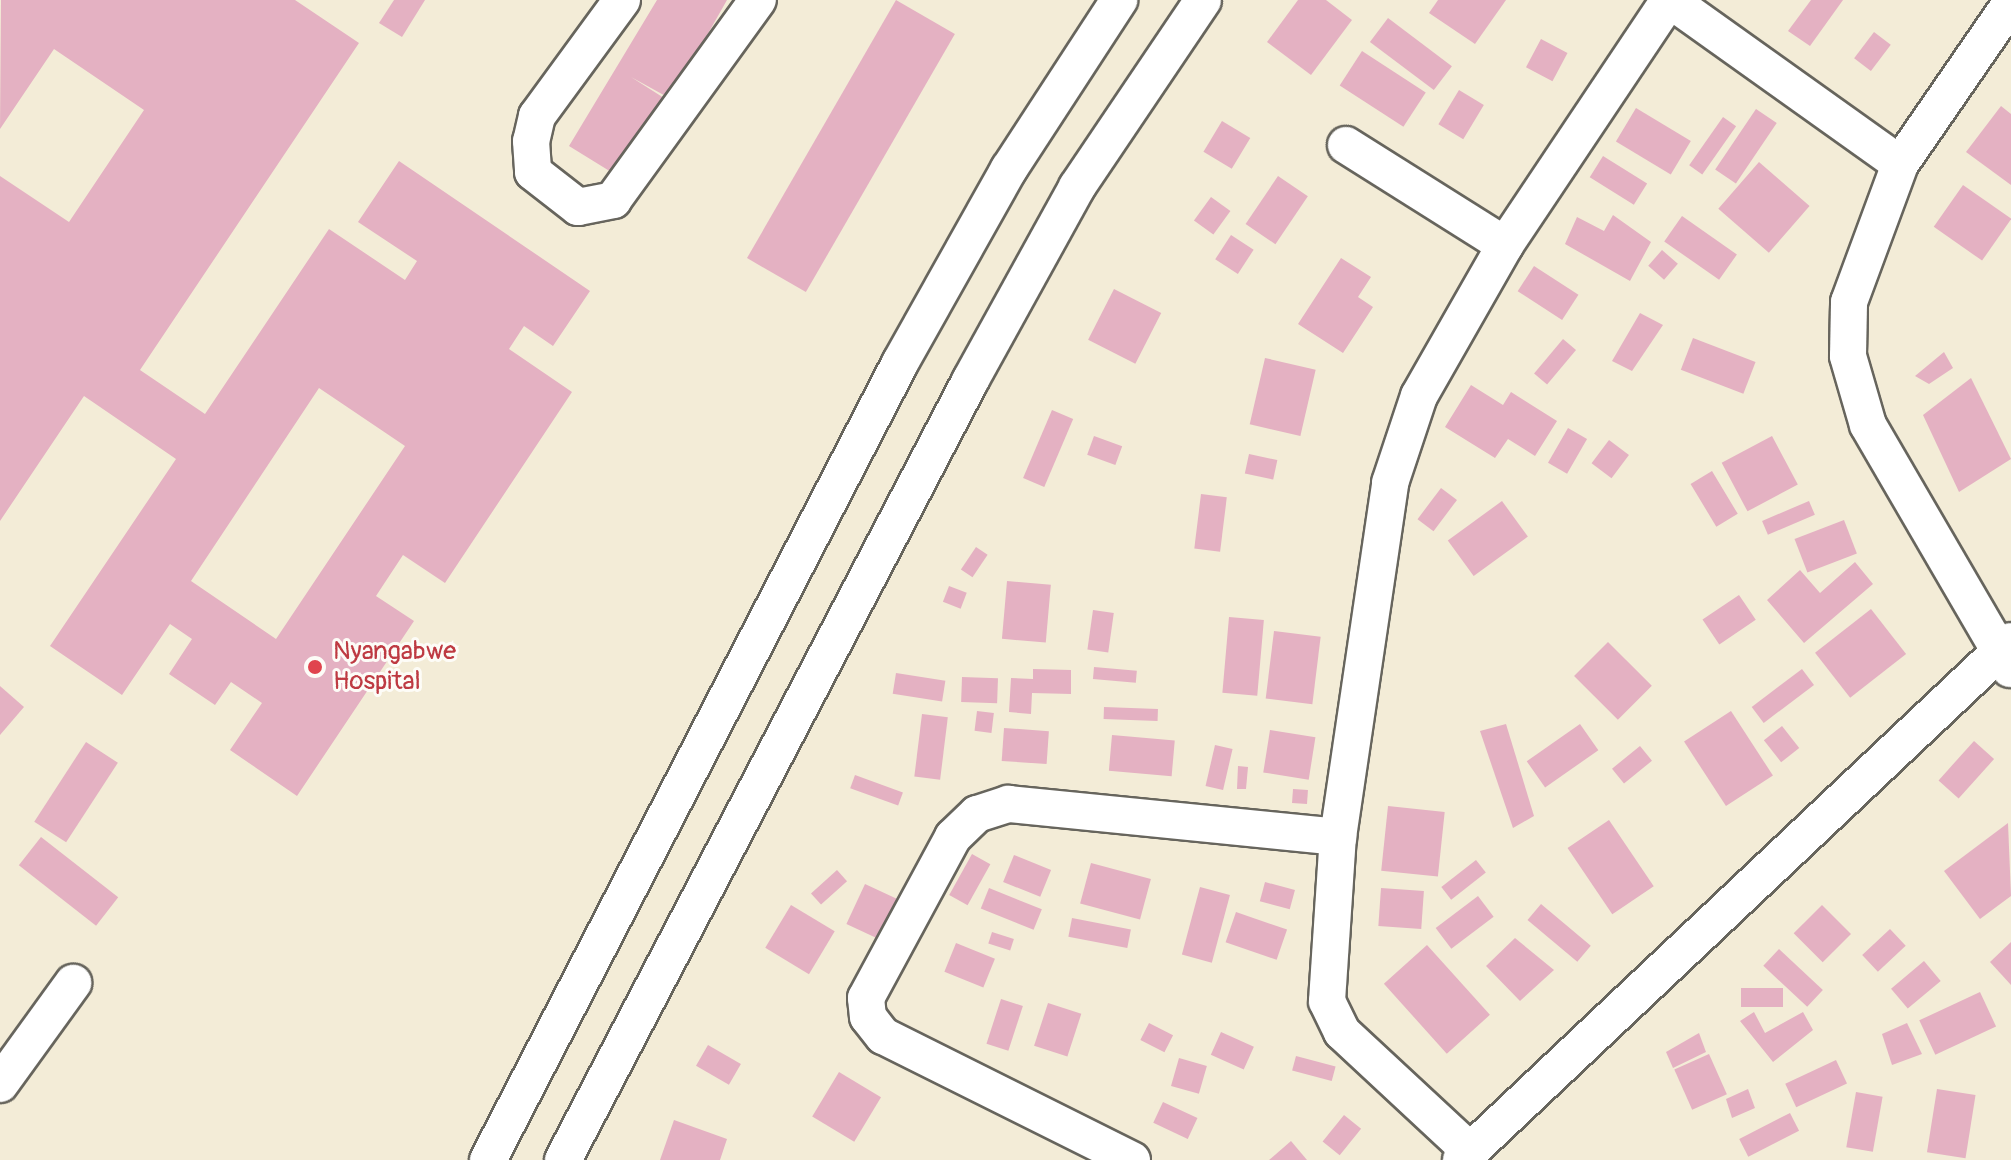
<!DOCTYPE html>
<html>
<head>
<meta charset="utf-8">
<style>
	body { margin:0 }
	#map { position:relative; width:2011px; height:1160px; overflow:hidden; background:#f3ecd7; font-family:Pangolin,sans-serif }
	div>[style] { position:absolute }
	[style*='--x'] { left:calc(var(--x)*1px); top:calc(var(--y)*1px); width:calc(var(--w)*1px); rotate:calc(var(--a)*1deg) }
	.building>* { inset:0; background:#e4b1c2; transform-origin:0 0 }
	.roads { filter:drop-shadow(2px 0 #67655d) drop-shadow(-2px 0 #67655d) drop-shadow(0 2px #67655d) drop-shadow(0 -2px #67655d) }
	.minor>* { height:36px; margin:-18px; padding:0 18px; transform-origin:18px; border-radius:18px; background:#fff }
	.dots>* { width:22px; height:22px; translate:-50% -50%; box-sizing:border-box; border:4px solid #fdfcf7; border-radius:50% }
	span { translate:-50% -50%; white-space:nowrap; text-align:center; line-height:1.15; -webkit-text-stroke:6px #fdfcf7; paint-order:stroke }
	.health-label { font-size:26px; color:#be3a42 }
	.left { translate:0 -50%; text-align:left }
</style>
</head>
<body>
<div id="map">
	<div class="building">
		<div style="clip-path:polygon(evenodd,1px 0,295px 0,359px 43px,140px 370px,205px 414px,329px 229px,405px 280px,417px 261px,358px 222px,399px 161px,590px 291px,553px 346px,524px 326px,509px 349px,572px 392px,445px 583px,403px 555px,376px 596px,414px 621px,297px 796px,230px 750px,262px 703px,231px 682px,215px 705px,169px 674px,192px 639px,170px 624px,122px 695px,50px 646px,176px 459px,84px 396px,0 521px,0 176px,69px 222px,144px 110px,54px 49px,0 129px,1px 0,319px 388px,405px 446px,276px 639px,191px 581px,319px 388px)"></div>
		<div style="clip-path:polygon(394px 0,425px 0,402px 37px,379px 23px)"></div>
		<div style="clip-path:polygon(657px 0,727px 0,671px 99px,631px 77px,664px 98px,616px 175px,569px 146px)"></div>
		<div style="left:896px;top:0;width:68px;height:298px;rotate:30deg"></div>
		<div style="clip-path:polygon(1298px 0,1326px 0,1352px 20px,1311px 75px,1267px 42px)"></div>
		<div style="clip-path:polygon(1438px 0,1506px 0,1475px 44px,1429px 13px)"></div>
		<div style="clip-path:polygon(1811px 0,1843px 0,1810px 46px,1788px 31px)"></div>
		<div style="left:1388px;top:18px;width:80px;height:30px;rotate:37deg"></div>
		<div style="left:1874px;top:32px;width:21px;height:33px;rotate:37deg"></div>
		<div style="left:1541px;top:39px;width:30px;height:32px;rotate:28deg"></div>
		<div style="left:1362px;top:51px;width:76px;height:41px;rotate:33deg"></div>
		<div style="left:1459px;top:90px;width:29px;height:40px;rotate:31deg"></div>
		<div style="clip-path:polygon(2001px 106px,2011px 114px,2011px 185px,1966px 152px)"></div>
		<div style="left:1636px;top:108px;width:64px;height:39px;rotate:31deg"></div>
		<div style="left:1756px;top:109px;width:25px;height:73px;rotate:34deg"></div>
		<div style="left:1723px;top:117px;width:16px;height:59px;rotate:35deg"></div>
		<div style="left:1222px;top:121px;width:33px;height:36px;rotate:31deg"></div>
		<div style="left:1603px;top:156px;width:52px;height:25px;rotate:32deg"></div>
		<div style="left:1759px;top:162px;width:67px;height:62px;rotate:41deg"></div>
		<div style="left:1278px;top:176px;width:36px;height:58px;rotate:34deg"></div>
		<div style="left:1963px;top:185px;width:59px;height:51px;rotate:35deg"></div>
		<div style="left:1211px;top:197px;width:24px;height:29px;rotate:36deg"></div>
		<div style="clip-path:polygon(1613px 215px,1651px 242px,1630px 281px,1565px 244px,1577px 217px,1604px 231px)"></div>
		<div style="left:1682px;top:216px;width:67px;height:31px;rotate:35deg"></div>
		<div style="left:1231px;top:235px;width:27px;height:29px;rotate:33deg"></div>
		<div style="left:1662px;top:250px;width:21px;height:21px;rotate:41deg"></div>
		<div style="clip-path:polygon(1341px 258px,1371px 277px,1358px 297px,1373px 307px,1343px 353px,1298px 324px)"></div>
		<div style="left:1534px;top:266px;width:53px;height:30px;rotate:33deg"></div>
		<div style="left:1114px;top:289px;width:53px;height:57px;rotate:27deg"></div>
		<div style="clip-path:polygon(1640px 313px,1663px 325px,1632px 371px,1612px 361px)"></div>
		<div style="left:1693px;top:338px;width:67px;height:34px;rotate:21deg"></div>
		<div style="left:1563px;top:339px;width:17px;height:45px;rotate:40deg"></div>
		<div style="clip-path:polygon(1944px 352px,1953px 368px,1929px 384px,1915px 376px)"></div>
		<div style="left:1265px;top:358px;width:52px;height:68px;rotate:13deg"></div>
		<div style="clip-path:polygon(1971px 378px,2011px 459px,1959px 492px,1923px 415px)"></div>
		<div style="clip-path:polygon(1471px 385px,1503px 405px,1511px 392px,1557px 421px,1535px 456px,1508px 439px,1495px 458px,1445px 427px)"></div>
		<div style="left:1052px;top:410px;width:23px;height:74px;rotate:23deg"></div>
		<div style="left:1568px;top:428px;width:22px;height:40px;rotate:30deg"></div>
		<div style="left:1094px;top:436px;width:30px;height:20px;rotate:20deg"></div>
		<div style="left:1772px;top:436px;width:55px;height:57px;rotate:62deg"></div>
		<div style="left:1609px;top:440px;width:25px;height:29px;rotate:37deg"></div>
		<div style="left:1249px;top:454px;width:29px;height:20px;rotate:12deg"></div>
		<div style="left:1712px;top:471px;width:50px;height:25px;rotate:59deg"></div>
		<div style="left:1441px;top:488px;width:20px;height:39px;rotate:37deg"></div>
		<div style="left:1201px;top:494px;width:26px;height:55px;rotate:7deg"></div>
		<div style="left:1502px;top:501px;width:44px;height:67px;rotate:54deg"></div>
		<div style="left:1809px;top:501px;width:15px;height:51px;rotate:67deg"></div>
		<div style="left:1844px;top:520px;width:36px;height:53px;rotate:69deg"></div>
		<div style="left:976px;top:547px;width:14px;height:27px;rotate:34deg"></div>
		<div style="clip-path:polygon(1855px 562px,1873px 584px,1804px 643px,1767px 600px,1800px 570px,1820px 593px)"></div>
		<div style="left:1007px;top:581px;width:44px;height:58px;rotate:5deg"></div>
		<div style="left:949px;top:586px;width:19px;height:17px;rotate:21deg"></div>
		<div style="left:1739px;top:595px;width:30px;height:44px;rotate:56deg"></div>
		<div style="left:1871px;top:609px;width:57px;height:71px;rotate:52deg"></div>
		<div style="left:1093px;top:610px;width:21px;height:40px;rotate:8deg"></div>
		<div style="left:1229px;top:617px;width:35px;height:76px;rotate:5deg"></div>
		<div style="left:1274px;top:631px;width:47px;height:68px;rotate:7deg"></div>
		<div style="left:1608px;top:642px;width:62px;height:48px;rotate:45deg"></div>
		<div style="left:1094px;top:667px;width:43px;height:12px;rotate:5deg"></div>
		<div style="clip-path:polygon(1033px 669px,1071px 670px,1071px 694px,1032px 693px,1031px 714px,1009px 712px,1011px 678px,1033px 679px)"></div>
		<div style="left:1802px;top:669px;width:20px;height:63px;rotate:53deg"></div>
		<div style="left:896px;top:673px;width:50px;height:21px;rotate:9deg"></div>
		<div style="left:962px;top:677px;width:36px;height:25px;rotate:2deg"></div>
		<div style="clip-path:polygon(0 686px,24px 707px,0 735px)"></div>
		<div style="left:1104px;top:707px;width:54px;height:12px;rotate:2deg"></div>
		<div style="left:977px;top:711px;width:17px;height:20px;rotate:7deg"></div>
		<div style="left:1731px;top:711px;width:77px;height:56px;rotate:57deg"></div>
		<div style="left:922px;top:714px;width:26px;height:63px;rotate:7deg"></div>
		<div style="clip-path:polygon(1506px 724px,1534px 816px,1513px 828px,1480px 731px)"></div>
		<div style="left:1580px;top:724px;width:32px;height:65px;rotate:55deg"></div>
		<div style="left:1782px;top:726px;width:28px;height:23px;rotate:52deg"></div>
		<div style="left:1004px;top:728px;width:45px;height:33px;rotate:4deg"></div>
		<div style="left:1270px;top:730px;width:46px;height:43px;rotate:9deg"></div>
		<div style="left:1112px;top:735px;width:63px;height:36px;rotate:5deg"></div>
		<div style="left:1974px;top:741px;width:27px;height:53px;rotate:42deg"></div>
		<div style="left:86px;top:742px;width:38px;height:95px;rotate:33deg"></div>
		<div style="left:1215px;top:745px;width:18px;height:42px;rotate:13deg"></div>
		<div style="left:1640px;top:746px;width:19px;height:36px;rotate:51deg"></div>
		<div style="clip-path:polygon(1238px 766px,1248px 767px,1246px 789px,1237px 789px)"></div>
		<div style="left:855px;top:775px;width:51px;height:14px;rotate:20deg"></div>
		<div style="left:1293px;top:789px;width:15px;height:14px;rotate:4deg"></div>
		<div style="left:1388px;top:806px;width:57px;height:65px;rotate:6deg"></div>
		<div style="left:1609px;top:820px;width:80px;height:50px;rotate:56deg"></div>
		<div style="clip-path:polygon(2008px 823px,2011px 896px,1980px 919px,1944px 871px)"></div>
		<div style="left:41px;top:837px;width:98px;height:36px;rotate:38deg"></div>
		<div style="left:972px;top:854px;width:21px;height:47px;rotate:29deg"></div>
		<div style="left:1014px;top:855px;width:40px;height:29px;rotate:22deg"></div>
		<div style="left:1476px;top:860px;width:16px;height:44px;rotate:52deg"></div>
		<div style="left:1091px;top:863px;width:62px;height:42px;rotate:15deg"></div>
		<div style="left:837px;top:870px;width:15px;height:35px;rotate:48deg"></div>
		<div style="left:1265px;top:882px;width:31px;height:20px;rotate:15deg"></div>
		<div style="left:865px;top:884px;width:35px;height:44px;rotate:25deg"></div>
		<div style="left:1200px;top:887px;width:31px;height:70px;rotate:15deg"></div>
		<div style="left:989px;top:888px;width:57px;height:22px;rotate:22deg"></div>
		<div style="left:1381px;top:888px;width:43px;height:38px;rotate:4deg"></div>
		<div style="left:1478px;top:896px;width:26px;height:53px;rotate:53deg"></div>
		<div style="left:1541px;top:904px;width:65px;height:21px;rotate:40deg"></div>
		<div style="left:791px;top:905px;width:51px;height:50px;rotate:31deg"></div>
		<div style="left:1822px;top:905px;width:41px;height:40px;rotate:45deg"></div>
		<div style="left:1236px;top:912px;width:54px;height:32px;rotate:19deg"></div>
		<div style="left:1072px;top:918px;width:60px;height:19px;rotate:11deg"></div>
		<div style="left:1890px;top:929px;width:23px;height:38px;rotate:47deg"></div>
		<div style="left:992px;top:932px;width:23px;height:12px;rotate:18deg"></div>
		<div style="clip-path:polygon(1515px 938px,1554px 970px,1520px 1001px,1486px 966px)"></div>
		<div style="clip-path:polygon(2011px 942px,2011px 985px,1990px 962px)"></div>
		<div style="left:956px;top:943px;width:42px;height:31px;rotate:22deg"></div>
		<div style="left:1427px;top:945px;width:94px;height:58px;rotate:48deg"></div>
		<div style="left:1779px;top:949px;width:60px;height:23px;rotate:43deg"></div>
		<div style="left:1924px;top:961px;width:26px;height:43px;rotate:50deg"></div>
		<div style="left:1741px;top:988px;width:42px;height:19px"></div>
		<div style="left:1980px;top:992px;width:38px;height:67px;rotate:65deg"></div>
		<div style="left:1001px;top:999px;width:23px;height:47px;rotate:18deg"></div>
		<div style="left:1048px;top:1003px;width:35px;height:45px;rotate:18deg"></div>
		<div style="clip-path:polygon(1754px 1012px,1765px 1033px,1803px 1012px,1813px 1030px,1773px 1062px,1740px 1021px)"></div>
		<div style="left:1149px;top:1023px;width:27px;height:19px;rotate:27deg"></div>
		<div style="clip-path:polygon(1907px 1023px,1922px 1054px,1892px 1065px,1882px 1034px)"></div>
		<div style="left:1221px;top:1032px;width:36px;height:25px;rotate:24deg"></div>
		<div style="clip-path:polygon(1699px 1033px,1706px 1052px,1673px 1068px,1666px 1052px)"></div>
		<div style="left:708px;top:1045px;width:38px;height:24px;rotate:30deg"></div>
		<div style="left:1709px;top:1054px;width:44px;height:38px;rotate:66deg"></div>
		<div style="left:1296px;top:1056px;width:41px;height:15px;rotate:15deg"></div>
		<div style="left:1179px;top:1058px;width:29px;height:29px;rotate:16deg"></div>
		<div style="left:1836px;top:1060px;width:26px;height:56px;rotate:65deg"></div>
		<div style="left:839px;top:1072px;width:49px;height:52px;rotate:31deg"></div>
		<div style="clip-path:polygon(1748px 1089px,1755px 1108px,1732px 1118px,1726px 1099px)"></div>
		<div style="left:1937px;top:1089px;width:39px;height:64px;rotate:9deg"></div>
		<div style="left:1856px;top:1092px;width:27px;height:56px;rotate:10deg"></div>
		<div style="left:1163px;top:1102px;width:38px;height:23px;rotate:25deg"></div>
		<div style="left:1790px;top:1113px;width:20px;height:57px;rotate:63deg"></div>
		<div style="left:1344px;top:1115px;width:22px;height:34px;rotate:39deg"></div>
		<div style="clip-path:polygon(674px 1120px,727px 1139px,720px 1160px,660px 1160px)"></div>
		<div style="clip-path:polygon(1291px 1141px,1307px 1160px,1269px 1160px)"></div>
	</div>
	<div class="roads">
		<div class="minor">
			<div style="--x:622;--y:0;--w:144;--a:126.2"></div>
			<div style="--x:537;--y:116;--w:26;--a:103"></div>
			<div style="--x:531;--y:141;--w:31;--a:86"></div>
			<div style="--x:533;--y:172;--w:57;--a:37.9"></div>
			<div style="--x:578;--y:207;--w:36;--a:-11"></div>
			<div style="--x:613;--y:200;--w:247;--a:-54.1"></div>
			<div style="--x:1670;--y:0;--w:282;--a:35.5"></div>
			<div style="--x:1346;--y:145;--w:188;--a:32.2"></div>
			<div style="--x:2010;--y:669;--w:282;--a:-120.2"></div>
			<div style="--x:1868;--y:425;--w:72;--a:-106.2"></div>
			<div style="--x:1848;--y:356;--w:54;--a:-88.9"></div>
			<div style="--x:1849;--y:302;--w:147;--a:-69.7"></div>
			<div style="--x:1900;--y:164;--w:196;--a:-55.4"></div>
			<div style="--x:0;--y:1084;--w:125;--a:-54.1"></div>
			<div style="--x:1470;--y:1151;--w:175;--a:-137.1"></div>
			<div style="--x:1342;--y:1032;--w:34;--a:-116"></div>
			<div style="--x:1327;--y:1001;--w:164;--a:-86.2"></div>
			<div style="--x:1338;--y:837;--w:358;--a:-81.6"></div>
			<div style="--x:1390;--y:483;--w:92;--a:-71.6"></div>
			<div style="--x:1419;--y:396;--w:174;--a:-60.3"></div>
			<div style="--x:1505;--y:245;--w:295;--a:-56.2"></div>
			<div style="--x:488;--y:1160;--w:897;--a:-62.66"></div>
			<div style="--x:900;--y:363;--w:223;--a:-60.7"></div>
			<div style="--x:1009;--y:169;--w:202;--a:-56.9"></div>
			<div style="--x:563;--y:1160;--w:879;--a:-62.41"></div>
			<div style="--x:970;--y:381;--w:222;--a:-61.1"></div>
			<div style="--x:1077;--y:187;--w:225;--a:-56"></div>
			<div style="--x:1132;--y:1160;--w:278;--a:-153.5"></div>
			<div style="--x:883;--y:1036;--w:24;--a:-128"></div>
			<div style="--x:868;--y:1017;--w:19;--a:-96"></div>
			<div style="--x:866;--y:998;--w:183;--a:-61.6"></div>
			<div style="--x:953;--y:837;--w:33;--a:-44"></div>
			<div style="--x:977;--y:814;--w:33;--a:-18"></div>
			<div style="--x:1008;--y:804;--w:332;--a:5.7"></div>
			<div style="--x:1461;--y:1160;--w:756;--a:-43.34"></div>
		</div>
	</div>
	<div class="dots">
		<div style="left:315px;top:667px;background:#e0444e"></div>
	</div>
	<div class="health-label">
		<span class="left" style="left:333px;top:667px">Nyangabwe<br>Hospital</span>
	</div>
</div>
</body>
</html>
